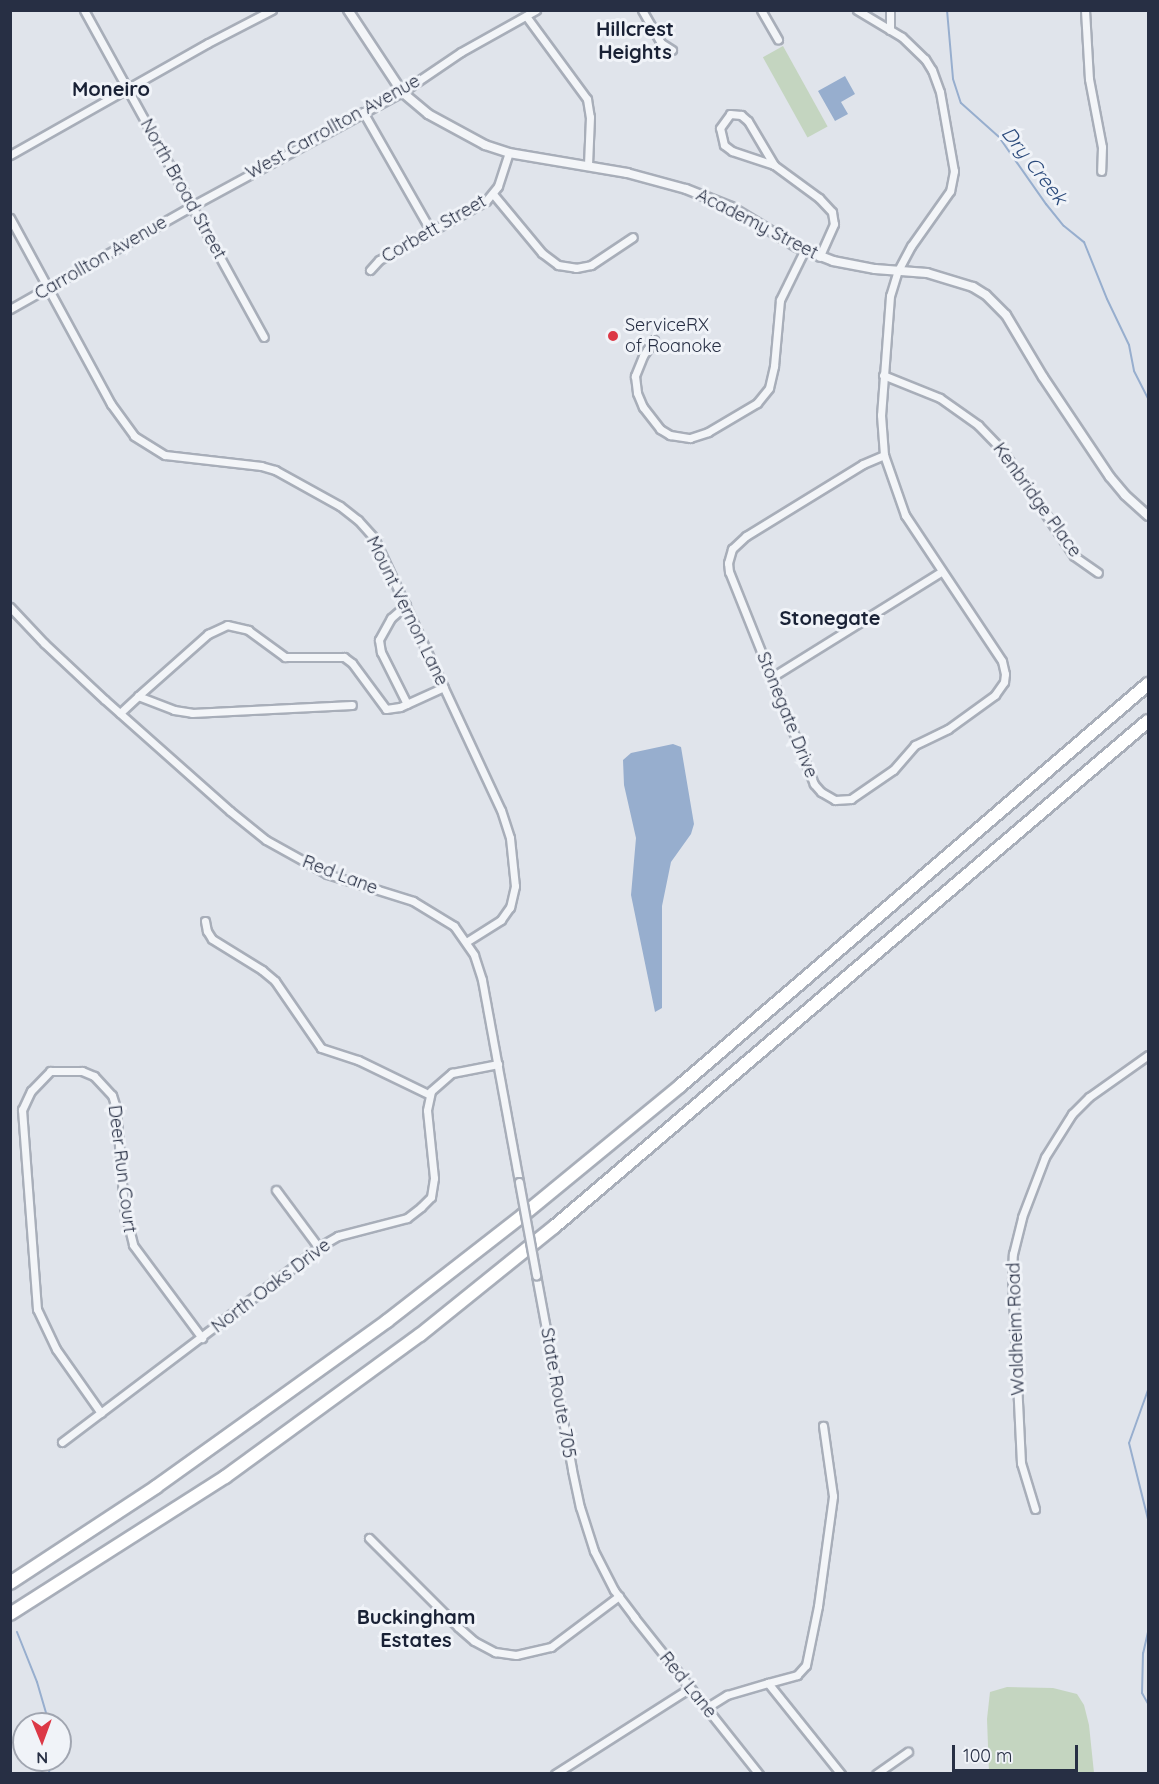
<!DOCTYPE html>
<html>
<head>
<meta charset="utf-8">
<style>
	body { margin:0 }
	#map { position:relative; width:1159px; height:1784px; overflow:hidden; background:#e0e4eb; font-family:Quicksand,sans-serif }
	div>[style] { position:absolute }
	[style*='--x'] { left:calc(var(--x)*1px); top:calc(var(--y)*1px); width:calc(var(--w)*1px); rotate:calc(var(--a)*1deg) }
	.green>* { inset:0; background:#c4d5c0; transform-origin:0 0 }
	.water>* { inset:0; background:#97aece }
	.stream>* { height:2px; margin:-1px; padding:0 1px; transform-origin:1px; border-radius:1px; background:#97aece }
	.roads { filter:drop-shadow(2px 0 #a8aeb9) drop-shadow(-2px 0 #a8aeb9) drop-shadow(0 2px #a8aeb9) drop-shadow(0 -2px #a8aeb9) }
	.minor>* { height:7px; margin:-3.5px; padding:0 3.5px; transform-origin:3.5px; border-radius:3.5px; background:#f3f5f8 }
	.tertiary>* { height:8px; margin:-4px; padding:0 4px; transform-origin:4px; border-radius:4px; background:#f3f5f8 }
	.motorway>* { height:12px; margin:-6px; padding:0 6px; transform-origin:6px; border-radius:6px; background:#fff }
	.bridges { filter:drop-shadow(2px 0 #a8aeb9) drop-shadow(-2px 0 #a8aeb9) drop-shadow(0 2px #a8aeb9) drop-shadow(0 -2px #a8aeb9) }
	.minor-bridge>* { height:7px; margin:-3.5px; padding:0 3.5px; transform-origin:3.5px; border-radius:3.5px; background:#f3f5f8 }
	.dots>* { width:16px; height:16px; translate:-50% -50%; box-sizing:border-box; border:3px solid #f0f3f8; border-radius:50% }
	span { translate:-50% -50%; white-space:nowrap; text-align:center; line-height:1.15; -webkit-text-stroke:6px #f0f3f8; paint-order:stroke }
	.street-label { font-size:18px; color:#272f44 }
	.poi-label { font-size:18px; color:#272f44 }
	.left { translate:0 -50%; text-align:left }
	.neighbourhood-label { font-size:20px; color:#192135; font-weight:700 }
	.water-label { font-size:20px; color:#2c4b7c; font-style:italic }
	.frame { position:absolute; inset:0; border:12px solid #272f44; pointer-events:none }
	.north { position:absolute; left:12px; top:1712px; width:60px; height:60px; box-sizing:border-box; background:#f0f3f8; border:2px solid #a0a5b0; border-radius:50%; rotate:179deg; font-size:16px; font-weight:700; line-height:24px; text-align:center; color:#272f44 }
	.north::after { content:''; display:block; margin:auto; width:21px; height:27px; background:#dc3846; clip-path:polygon(50% 0,100% 100%,50% 72%,0 100%) }
	.scale { position:absolute; left:952px; top:1745px; width:126px; height:27px; box-sizing:border-box; border:3px solid #272f44; border-top:0; padding-left:8px; font-size:18px; line-height:21px; white-space:nowrap; color:#272f44; -webkit-text-stroke:4px #f0f3f8; paint-order:stroke }
</style>
</head>
<body>
<div id="map">
	<div class="green">
		<div style="left:783px;top:46px;width:92px;height:23px;rotate:61deg"></div>
		<div style="clip-path:polygon(1007px 1687px,1053px 1688px,1077px 1694px,1084px 1705px,1089px 1725px,1094px 1773px,989px 1773px,987px 1719px,990px 1692px)"></div>
	</div>
	<div class="water">
		<div style="clip-path:polygon(845px 76px,855px 94px,841px 102px,848px 114px,835px 121px,818px 91px)"></div>
		<div style="clip-path:polygon(673px 744px,681px 747px,694px 824px,691px 834px,671px 862px,662px 906px,662px 1008px,655px 1012px,631px 895px,636px 838px,624px 785px,623px 760px,631px 753px)"></div>
	</div>
	<div class="stream">
		<div style="--x:947;--y:10;--w:69;--a:85"></div>
		<div style="--x:953;--y:79;--w:25;--a:72"></div>
		<div style="--x:961;--y:103;--w:51;--a:41.8"></div>
		<div style="--x:999;--y:137;--w:82;--a:55"></div>
		<div style="--x:1046;--y:204;--w:28;--a:51"></div>
		<div style="--x:1064;--y:226;--w:26;--a:39"></div>
		<div style="--x:1084;--y:242;--w:61;--a:68"></div>
		<div style="--x:1107;--y:299;--w:51;--a:64.4"></div>
		<div style="--x:1129;--y:345;--w:26;--a:79"></div>
		<div style="--x:1134;--y:371;--w:31;--a:63"></div>
		<div style="--x:1148;--y:1241;--w:5;--a:90"></div>
		<div style="--x:1148;--y:1390;--w:56;--a:109.7"></div>
		<div style="--x:1129;--y:1443;--w:78;--a:76"></div>
		<div style="--x:17;--y:1632;--w:54;--a:68.2"></div>
		<div style="--x:37;--y:1682;--w:43;--a:73.7"></div>
		<div style="--x:1148;--y:1632;--w:22;--a:103"></div>
		<div style="--x:1143;--y:1653;--w:40;--a:91.4"></div>
		<div style="--x:1142;--y:1693;--w:13;--a:61"></div>
		<div style="--x:49;--y:1774;--w:14;--a:-86"></div>
	</div>
	<div class="roads">
		<div class="minor">
			<div style="--x:84;--y:10;--w:373;--a:61.2"></div>
			<div style="--x:642;--y:10;--w:38;--a:60"></div>
			<div style="--x:661;--y:43;--w:13;--a:32"></div>
			<div style="--x:761;--y:10;--w:34;--a:60"></div>
			<div style="--x:857;--y:10;--w:52;--a:31"></div>
			<div style="--x:902;--y:37;--w:32;--a:44"></div>
			<div style="--x:925;--y:59;--w:13;--a:58"></div>
			<div style="--x:932;--y:70;--w:23;--a:70"></div>
			<div style="--x:940;--y:92;--w:80;--a:80"></div>
			<div style="--x:954;--y:171;--w:20;--a:101"></div>
			<div style="--x:950;--y:191;--w:67;--a:125.3"></div>
			<div style="--x:911;--y:246;--w:27;--a:118"></div>
			<div style="--x:898;--y:270;--w:27;--a:107"></div>
			<div style="--x:890;--y:296;--w:119;--a:94.3"></div>
			<div style="--x:881;--y:415;--w:40;--a:85.7"></div>
			<div style="--x:884;--y:455;--w:64;--a:70.7"></div>
			<div style="--x:905;--y:515;--w:175;--a:56.4"></div>
			<div style="--x:1002;--y:661;--w:13;--a:77"></div>
			<div style="--x:1005;--y:674;--w:8;--a:97"></div>
			<div style="--x:1004;--y:682;--w:16;--a:125"></div>
			<div style="--x:995;--y:695;--w:58;--a:144.1"></div>
			<div style="--x:948;--y:729;--w:37;--a:154"></div>
			<div style="--x:915;--y:745;--w:33;--a:131"></div>
			<div style="--x:893;--y:770;--w:51;--a:145.4"></div>
			<div style="--x:851;--y:799;--w:16;--a:176"></div>
			<div style="--x:835;--y:800;--w:16;--a:-150"></div>
			<div style="--x:821;--y:792;--w:11;--a:-131"></div>
			<div style="--x:814;--y:784;--w:228;--a:-111.8"></div>
			<div style="--x:729;--y:572;--w:9;--a:-96"></div>
			<div style="--x:728;--y:563;--w:15;--a:-74"></div>
			<div style="--x:732;--y:549;--w:19;--a:-43"></div>
			<div style="--x:746;--y:536;--w:137;--a:-31.6"></div>
			<div style="--x:863;--y:464;--w:23;--a:-23"></div>
			<div style="--x:1085;--y:10;--w:69;--a:86.7"></div>
			<div style="--x:1089;--y:79;--w:69;--a:79.2"></div>
			<div style="--x:1102;--y:147;--w:24;--a:92"></div>
			<div style="--x:526;--y:16;--w:103;--a:53.7"></div>
			<div style="--x:587;--y:99;--w:18;--a:81"></div>
			<div style="--x:590;--y:117;--w:47;--a:92.4"></div>
			<div style="--x:890;--y:30;--w:20;--a:-90"></div>
			<div style="--x:363;--y:112;--w:137;--a:60.3"></div>
			<div style="--x:730;--y:114;--w:11;--a:5"></div>
			<div style="--x:741;--y:115;--w:9;--a:41"></div>
			<div style="--x:748;--y:121;--w:51;--a:59.4"></div>
			<div style="--x:774;--y:165;--w:44;--a:-161.6"></div>
			<div style="--x:732;--y:151;--w:10;--a:-143"></div>
			<div style="--x:724;--y:145;--w:17;--a:-103"></div>
			<div style="--x:720;--y:128;--w:17;--a:-54"></div>
			<div style="--x:10;--y:155;--w:227;--a:-29.5"></div>
			<div style="--x:208;--y:43;--w:72;--a:-27.3"></div>
			<div style="--x:774;--y:165;--w:56;--a:36.3"></div>
			<div style="--x:819;--y:198;--w:19;--a:47"></div>
			<div style="--x:832;--y:212;--w:12;--a:81"></div>
			<div style="--x:834;--y:224;--w:36;--a:114"></div>
			<div style="--x:493;--y:194;--w:77;--a:50.3"></div>
			<div style="--x:542;--y:253;--w:20;--a:37"></div>
			<div style="--x:558;--y:265;--w:18;--a:9"></div>
			<div style="--x:576;--y:268;--w:15;--a:-11"></div>
			<div style="--x:591;--y:265;--w:50;--a:-33.7"></div>
			<div style="--x:10;--y:218;--w:212;--a:61.5"></div>
			<div style="--x:111;--y:404;--w:39;--a:54"></div>
			<div style="--x:134;--y:436;--w:36;--a:32"></div>
			<div style="--x:165;--y:455;--w:97;--a:6.5"></div>
			<div style="--x:261;--y:466;--w:15;--a:16"></div>
			<div style="--x:275;--y:470;--w:74;--a:29"></div>
			<div style="--x:340;--y:506;--w:23;--a:38"></div>
			<div style="--x:358;--y:520;--w:24;--a:48"></div>
			<div style="--x:374;--y:538;--w:300;--a:65"></div>
			<div style="--x:501;--y:810;--w:29;--a:72"></div>
			<div style="--x:510;--y:838;--w:48;--a:84.1"></div>
			<div style="--x:515;--y:886;--w:22;--a:103"></div>
			<div style="--x:510;--y:907;--w:16;--a:125"></div>
			<div style="--x:501;--y:920;--w:41;--a:147.8"></div>
			<div style="--x:370;--y:270;--w:13;--a:-48"></div>
			<div style="--x:379;--y:260;--w:122;--a:-28.9"></div>
			<div style="--x:486;--y:201;--w:19;--a:-51"></div>
			<div style="--x:498;--y:186;--w:35;--a:-72"></div>
			<div style="--x:10;--y:309;--w:209;--a:-29.5"></div>
			<div style="--x:192;--y:206;--w:239;--a:-28.5"></div>
			<div style="--x:402;--y:92;--w:71;--a:-34.1"></div>
			<div style="--x:461;--y:52;--w:86;--a:-29.2"></div>
			<div style="--x:654;--y:340;--w:19;--a:125"></div>
			<div style="--x:643;--y:356;--w:22;--a:112"></div>
			<div style="--x:635;--y:376;--w:17;--a:83"></div>
			<div style="--x:637;--y:393;--w:15;--a:67"></div>
			<div style="--x:643;--y:407;--w:28;--a:52"></div>
			<div style="--x:660;--y:429;--w:12;--a:31"></div>
			<div style="--x:670;--y:435;--w:20;--a:9"></div>
			<div style="--x:690;--y:438;--w:19;--a:-18"></div>
			<div style="--x:708;--y:432;--w:57;--a:-30.6"></div>
			<div style="--x:757;--y:403;--w:19;--a:-51"></div>
			<div style="--x:769;--y:388;--w:23;--a:-77"></div>
			<div style="--x:774;--y:366;--w:66;--a:-84.8"></div>
			<div style="--x:780;--y:300;--w:55;--a:-63.9"></div>
			<div style="--x:883;--y:375;--w:61;--a:22"></div>
			<div style="--x:940;--y:398;--w:47;--a:35.4"></div>
			<div style="--x:978;--y:425;--w:35;--a:46"></div>
			<div style="--x:1002;--y:450;--w:128;--a:55.8"></div>
			<div style="--x:1074;--y:556;--w:29;--a:35"></div>
			<div style="--x:406;--y:605;--w:20;--a:139"></div>
			<div style="--x:391;--y:618;--w:25;--a:119"></div>
			<div style="--x:379;--y:640;--w:12;--a:81"></div>
			<div style="--x:381;--y:652;--w:58;--a:63.4"></div>
			<div style="--x:10;--y:607;--w:50;--a:46.6"></div>
			<div style="--x:44;--y:643;--w:83;--a:43.1"></div>
			<div style="--x:105;--y:700;--w:167;--a:41.6"></div>
			<div style="--x:230;--y:811;--w:46;--a:38.9"></div>
			<div style="--x:266;--y:840;--w:70;--a:29.1"></div>
			<div style="--x:327;--y:874;--w:90;--a:17.4"></div>
			<div style="--x:413;--y:901;--w:48;--a:31.4"></div>
			<div style="--x:454;--y:926;--w:35;--a:55"></div>
			<div style="--x:474;--y:955;--w:26;--a:72"></div>
			<div style="--x:482;--y:980;--w:205;--a:79.6"></div>
			<div style="--x:772;--y:677;--w:200;--a:-31.9"></div>
			<div style="--x:138;--y:696;--w:94;--a:-41.5"></div>
			<div style="--x:208;--y:634;--w:21;--a:-25"></div>
			<div style="--x:227;--y:625;--w:22;--a:13"></div>
			<div style="--x:248;--y:630;--w:46;--a:36.1"></div>
			<div style="--x:285;--y:657;--w:59;--a:0"></div>
			<div style="--x:344;--y:657;--w:10;--a:37"></div>
			<div style="--x:352;--y:663;--w:57;--a:53.5"></div>
			<div style="--x:386;--y:709;--w:14;--a:-8"></div>
			<div style="--x:400;--y:707;--w:48;--a:-24.4"></div>
			<div style="--x:120;--y:713;--w:25;--a:-43"></div>
			<div style="--x:138;--y:696;--w:39;--a:21"></div>
			<div style="--x:174;--y:710;--w:18;--a:9"></div>
			<div style="--x:192;--y:713;--w:160;--a:-2.9"></div>
			<div style="--x:205;--y:921;--w:10;--a:79"></div>
			<div style="--x:207;--y:931;--w:9;--a:58"></div>
			<div style="--x:212;--y:939;--w:59;--a:31.8"></div>
			<div style="--x:262;--y:970;--w:17;--a:40"></div>
			<div style="--x:275;--y:981;--w:81;--a:55.5"></div>
			<div style="--x:321;--y:1048;--w:39;--a:18"></div>
			<div style="--x:358;--y:1060;--w:80;--a:25.9"></div>
			<div style="--x:276;--y:1190;--w:72;--a:53.4"></div>
			<div style="--x:536;--y:1275;--w:198;--a:79.5"></div>
			<div style="--x:572;--y:1470;--w:38;--a:78"></div>
			<div style="--x:580;--y:1507;--w:46;--a:72.3"></div>
			<div style="--x:594;--y:1551;--w:44;--a:62.9"></div>
			<div style="--x:614;--y:1590;--w:34;--a:53"></div>
			<div style="--x:634;--y:1617;--w:201;--a:51.5"></div>
			<div style="--x:101;--y:1413;--w:78;--a:-125.1"></div>
			<div style="--x:56;--y:1349;--w:44;--a:-115.4"></div>
			<div style="--x:37;--y:1309;--w:200;--a:-94.3"></div>
			<div style="--x:22;--y:1110;--w:21;--a:-65"></div>
			<div style="--x:31;--y:1091;--w:28;--a:-46"></div>
			<div style="--x:50;--y:1071;--w:32;--a:0"></div>
			<div style="--x:82;--y:1071;--w:13;--a:23"></div>
			<div style="--x:94;--y:1076;--w:26;--a:47"></div>
			<div style="--x:112;--y:1095;--w:14;--a:73"></div>
			<div style="--x:116;--y:1108;--w:100;--a:85.4"></div>
			<div style="--x:124;--y:1208;--w:38;--a:76"></div>
			<div style="--x:133;--y:1245;--w:116;--a:53.4"></div>
			<div style="--x:62;--y:1442;--w:328;--a:-37.1"></div>
			<div style="--x:324;--y:1244;--w:16;--a:-30"></div>
			<div style="--x:338;--y:1236;--w:71;--a:-14.6"></div>
			<div style="--x:407;--y:1218;--w:18;--a:-38"></div>
			<div style="--x:421;--y:1207;--w:14;--a:-45"></div>
			<div style="--x:431;--y:1197;--w:19;--a:-81"></div>
			<div style="--x:434;--y:1178;--w:68;--a:-95.9"></div>
			<div style="--x:427;--y:1110;--w:19;--a:-78"></div>
			<div style="--x:431;--y:1091;--w:28;--a:-41"></div>
			<div style="--x:452;--y:1073;--w:47;--a:-11.1"></div>
			<div style="--x:1035;--y:1509;--w:48;--a:-106.9"></div>
			<div style="--x:1021;--y:1463;--w:186;--a:-92.8"></div>
			<div style="--x:1012;--y:1277;--w:23;--a:-88"></div>
			<div style="--x:1013;--y:1254;--w:38;--a:-76"></div>
			<div style="--x:1022;--y:1217;--w:64;--a:-69"></div>
			<div style="--x:1045;--y:1157;--w:51;--a:-57.9"></div>
			<div style="--x:1072;--y:1114;--w:24;--a:-45"></div>
			<div style="--x:1089;--y:1097;--w:72;--a:-35.4"></div>
			<div style="--x:369;--y:1538;--w:126;--a:45"></div>
			<div style="--x:458;--y:1627;--w:21;--a:41"></div>
			<div style="--x:474;--y:1641;--w:24;--a:28"></div>
			<div style="--x:495;--y:1652;--w:21;--a:8"></div>
			<div style="--x:516;--y:1655;--w:36;--a:-13"></div>
			<div style="--x:551;--y:1647;--w:85;--a:-36.9"></div>
			<div style="--x:768;--y:1683;--w:30;--a:-15"></div>
			<div style="--x:797;--y:1675;--w:13;--a:-48"></div>
			<div style="--x:806;--y:1665;--w:60;--a:-78.5"></div>
			<div style="--x:818;--y:1606;--w:111;--a:-82.2"></div>
			<div style="--x:833;--y:1496;--w:71;--a:-98.1"></div>
			<div style="--x:706;--y:1708;--w:25;--a:-32"></div>
			<div style="--x:727;--y:1695;--w:43;--a:-16.3"></div>
			<div style="--x:768;--y:1683;--w:117;--a:51.3"></div>
			<div style="--x:555;--y:1774;--w:160;--a:-32.5"></div>
			<div style="--x:876;--y:1774;--w:39;--a:-35"></div>
		</div>
		<div class="tertiary">
			<div style="--x:348;--y:10;--w:98;--a:56.6"></div>
			<div style="--x:402;--y:92;--w:34;--a:40"></div>
			<div style="--x:428;--y:114;--w:65;--a:28.5"></div>
			<div style="--x:485;--y:145;--w:25;--a:18"></div>
			<div style="--x:509;--y:153;--w:120;--a:9.6"></div>
			<div style="--x:627;--y:173;--w:61;--a:15.2"></div>
			<div style="--x:686;--y:189;--w:48;--a:21.8"></div>
			<div style="--x:731;--y:207;--w:77;--a:31.2"></div>
			<div style="--x:797;--y:247;--w:39;--a:21"></div>
			<div style="--x:833;--y:261;--w:43;--a:10.8"></div>
			<div style="--x:875;--y:269;--w:52;--a:4.4"></div>
			<div style="--x:927;--y:273;--w:48;--a:16.9"></div>
			<div style="--x:973;--y:287;--w:15;--a:32"></div>
			<div style="--x:986;--y:295;--w:28;--a:45"></div>
			<div style="--x:1006;--y:315;--w:72;--a:59.2"></div>
			<div style="--x:1043;--y:377;--w:120;--a:56.2"></div>
			<div style="--x:1110;--y:477;--w:23;--a:50"></div>
			<div style="--x:1125;--y:495;--w:31;--a:42"></div>
		</div>
		<div class="motorway">
			<div style="--x:10;--y:1583;--w:175;--a:-33.3"></div>
			<div style="--x:156;--y:1487;--w:122;--a:-35.6"></div>
			<div style="--x:255;--y:1416;--w:163;--a:-35.7"></div>
			<div style="--x:387;--y:1321;--w:172;--a:-37.9"></div>
			<div style="--x:523;--y:1215;--w:203;--a:-39.4"></div>
			<div style="--x:680;--y:1086;--w:617;--a:-40.66"></div>
			<div style="--x:10;--y:1614;--w:255;--a:-32.5"></div>
			<div style="--x:225;--y:1477;--w:241;--a:-36.1"></div>
			<div style="--x:420;--y:1335;--w:172;--a:-38.9"></div>
			<div style="--x:554;--y:1227;--w:780;--a:-40.43"></div>
		</div>
	</div>
	<div class="bridges">
		<div class="minor-bridge">
			<div style="--x:519;--y:1182;--w:95;--a:79.6"></div>
		</div>
	</div>
	<div class="dots">
		<div style="left:613px;top:336px;background:#dc3846"></div>
	</div>
	<div class="street-label">
		<span style="left:333px;top:127px;rotate:-29deg">West Carrollton Avenue</span>
		<span style="left:183px;top:189px;rotate:61deg">North Broad Street</span>
		<span style="left:757px;top:224px;rotate:27deg">Academy Street</span>
		<span style="left:434px;top:229px;rotate:-30deg">Corbett Street</span>
		<span style="left:101px;top:258px;rotate:-30deg">Carrollton Avenue</span>
		<span style="left:1037px;top:500px;rotate:54deg">Kenbridge Place</span>
		<span style="left:407px;top:611px;rotate:64deg">Mount Vernon Lane</span>
		<span style="left:787px;top:715px;rotate:68deg">Stonegate Drive</span>
		<span style="left:340px;top:875px;rotate:21deg">Red Lane</span>
		<span style="left:122px;top:1169px;rotate:83deg">Deer Run Court</span>
		<span style="left:271px;top:1286px;rotate:-37deg">North Oaks Drive</span>
		<span style="left:1016px;top:1329px;rotate:-92deg">Waldheim Road</span>
		<span style="left:558px;top:1393px;rotate:80deg">State Route 705</span>
		<span style="left:688px;top:1685px;rotate:51deg">Red Lane</span>
	</div>
	<div class="poi-label">
		<span class="left" style="left:625px;top:336px">ServiceRX<br>of Roanoke</span>
	</div>
	<div class="neighbourhood-label">
		<span style="left:635px;top:40px">Hillcrest<br>Heights</span>
		<span style="left:111px;top:88px">Moneiro</span>
		<span style="left:830px;top:617px">Stonegate</span>
		<span style="left:416px;top:1628px">Buckingham<br>Estates</span>
	</div>
	<div class="water-label">
		<span style="left:1035px;top:165px;rotate:52deg">Dry Creek</span>
	</div>
	<div class="frame"></div>
	<div class="north">N</div>
	<div class="scale">100 m</div>
</div>
</body>
</html>
